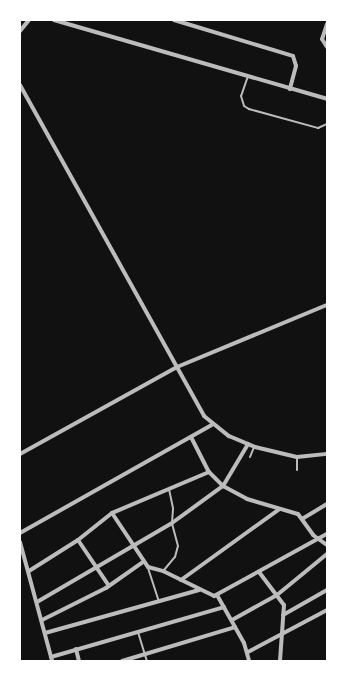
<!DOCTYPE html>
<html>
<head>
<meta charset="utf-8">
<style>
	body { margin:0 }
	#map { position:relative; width:347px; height:681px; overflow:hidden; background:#111; font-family:Montserrat,sans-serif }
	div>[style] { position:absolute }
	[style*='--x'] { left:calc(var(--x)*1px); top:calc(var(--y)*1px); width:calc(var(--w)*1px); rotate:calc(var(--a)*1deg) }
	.service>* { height:2px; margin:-1px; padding:0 1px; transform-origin:1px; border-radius:1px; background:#bcbcbc }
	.minor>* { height:4px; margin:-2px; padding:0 2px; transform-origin:2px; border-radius:2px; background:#bcbcbc }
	span { translate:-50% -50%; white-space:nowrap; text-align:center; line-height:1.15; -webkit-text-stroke:4px #fff; paint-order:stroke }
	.frame { position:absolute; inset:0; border:21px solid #fff; pointer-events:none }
</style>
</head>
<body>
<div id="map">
	<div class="service">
		<div style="--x:248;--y:76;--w:21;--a:109"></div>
		<div style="--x:241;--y:96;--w:10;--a:73"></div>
		<div style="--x:244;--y:106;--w:6;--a:31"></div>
		<div style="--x:249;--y:109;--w:72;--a:15.4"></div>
		<div style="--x:318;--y:128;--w:10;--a:-24"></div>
		<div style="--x:250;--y:457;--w:11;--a:-68"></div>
		<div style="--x:297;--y:470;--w:13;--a:-90"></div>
		<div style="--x:148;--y:568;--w:35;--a:72"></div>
		<div style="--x:164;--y:570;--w:17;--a:-50"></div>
		<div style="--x:175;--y:557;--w:11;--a:-75"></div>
		<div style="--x:178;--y:546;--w:24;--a:-105"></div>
		<div style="--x:172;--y:523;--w:15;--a:-86"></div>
		<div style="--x:173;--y:508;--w:19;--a:-102"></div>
		<div style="--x:138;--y:632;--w:30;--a:73"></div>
	</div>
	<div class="minor">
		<div style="--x:54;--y:20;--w:284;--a:16.1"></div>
		<div style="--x:174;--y:20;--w:124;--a:16.8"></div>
		<div style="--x:293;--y:56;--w:10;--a:73"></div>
		<div style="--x:296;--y:66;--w:24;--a:105"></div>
		<div style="--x:327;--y:24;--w:16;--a:108"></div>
		<div style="--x:322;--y:39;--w:9;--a:58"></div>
		<div style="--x:20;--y:31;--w:14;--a:-51"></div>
		<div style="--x:20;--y:85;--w:379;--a:60.9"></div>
		<div style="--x:204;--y:416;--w:32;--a:39"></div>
		<div style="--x:229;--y:436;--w:28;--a:23"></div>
		<div style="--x:255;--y:447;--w:43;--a:13.4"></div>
		<div style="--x:297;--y:457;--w:30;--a:-6"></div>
		<div style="--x:191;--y:437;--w:39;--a:63"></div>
		<div style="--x:209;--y:472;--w:20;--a:45"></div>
		<div style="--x:223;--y:486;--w:27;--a:28"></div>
		<div style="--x:247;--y:499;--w:53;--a:16.4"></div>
		<div style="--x:298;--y:514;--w:26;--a:54"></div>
		<div style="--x:313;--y:535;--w:17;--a:36"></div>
		<div style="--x:20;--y:454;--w:179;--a:-29"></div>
		<div style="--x:177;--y:367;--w:162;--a:-22.5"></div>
		<div style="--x:209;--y:472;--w:105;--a:157.1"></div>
		<div style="--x:112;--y:513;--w:65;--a:56.3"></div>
		<div style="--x:148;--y:567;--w:16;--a:15"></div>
		<div style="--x:163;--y:571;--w:57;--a:26.1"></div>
		<div style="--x:214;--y:596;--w:129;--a:-28.8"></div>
		<div style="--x:302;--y:519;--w:29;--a:-31"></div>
		<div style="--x:20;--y:533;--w:220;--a:-29.4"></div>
		<div style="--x:78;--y:540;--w:55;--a:56"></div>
		<div style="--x:20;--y:542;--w:123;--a:74.9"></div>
		<div style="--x:29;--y:571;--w:58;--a:-32.3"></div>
		<div style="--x:78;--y:540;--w:43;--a:-38.5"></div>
		<div style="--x:259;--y:572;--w:41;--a:52.9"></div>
		<div style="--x:284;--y:605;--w:56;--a:94.1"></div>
		<div style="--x:181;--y:580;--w:120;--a:-35.8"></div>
		<div style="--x:217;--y:595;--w:55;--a:60.6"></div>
		<div style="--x:244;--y:643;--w:19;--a:74"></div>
		<div style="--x:37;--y:602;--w:156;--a:-30.3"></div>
		<div style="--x:172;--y:523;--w:63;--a:-36"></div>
		<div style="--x:223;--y:486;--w:49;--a:-59.2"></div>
		<div style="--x:283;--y:615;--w:51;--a:-29.6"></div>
		<div style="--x:42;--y:620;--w:72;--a:-26.6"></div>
		<div style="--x:106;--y:588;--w:45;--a:-35.1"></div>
		<div style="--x:232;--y:620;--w:51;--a:-29.1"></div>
		<div style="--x:277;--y:595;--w:65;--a:-39.4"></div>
		<div style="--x:45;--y:633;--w:160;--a:-15.6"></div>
		<div style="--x:76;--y:649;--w:12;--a:76"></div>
		<div style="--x:248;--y:652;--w:89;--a:-28"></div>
		<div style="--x:51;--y:657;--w:180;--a:-16.1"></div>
		<div style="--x:122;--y:661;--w:118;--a:-16.7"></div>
	</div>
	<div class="frame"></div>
</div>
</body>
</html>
